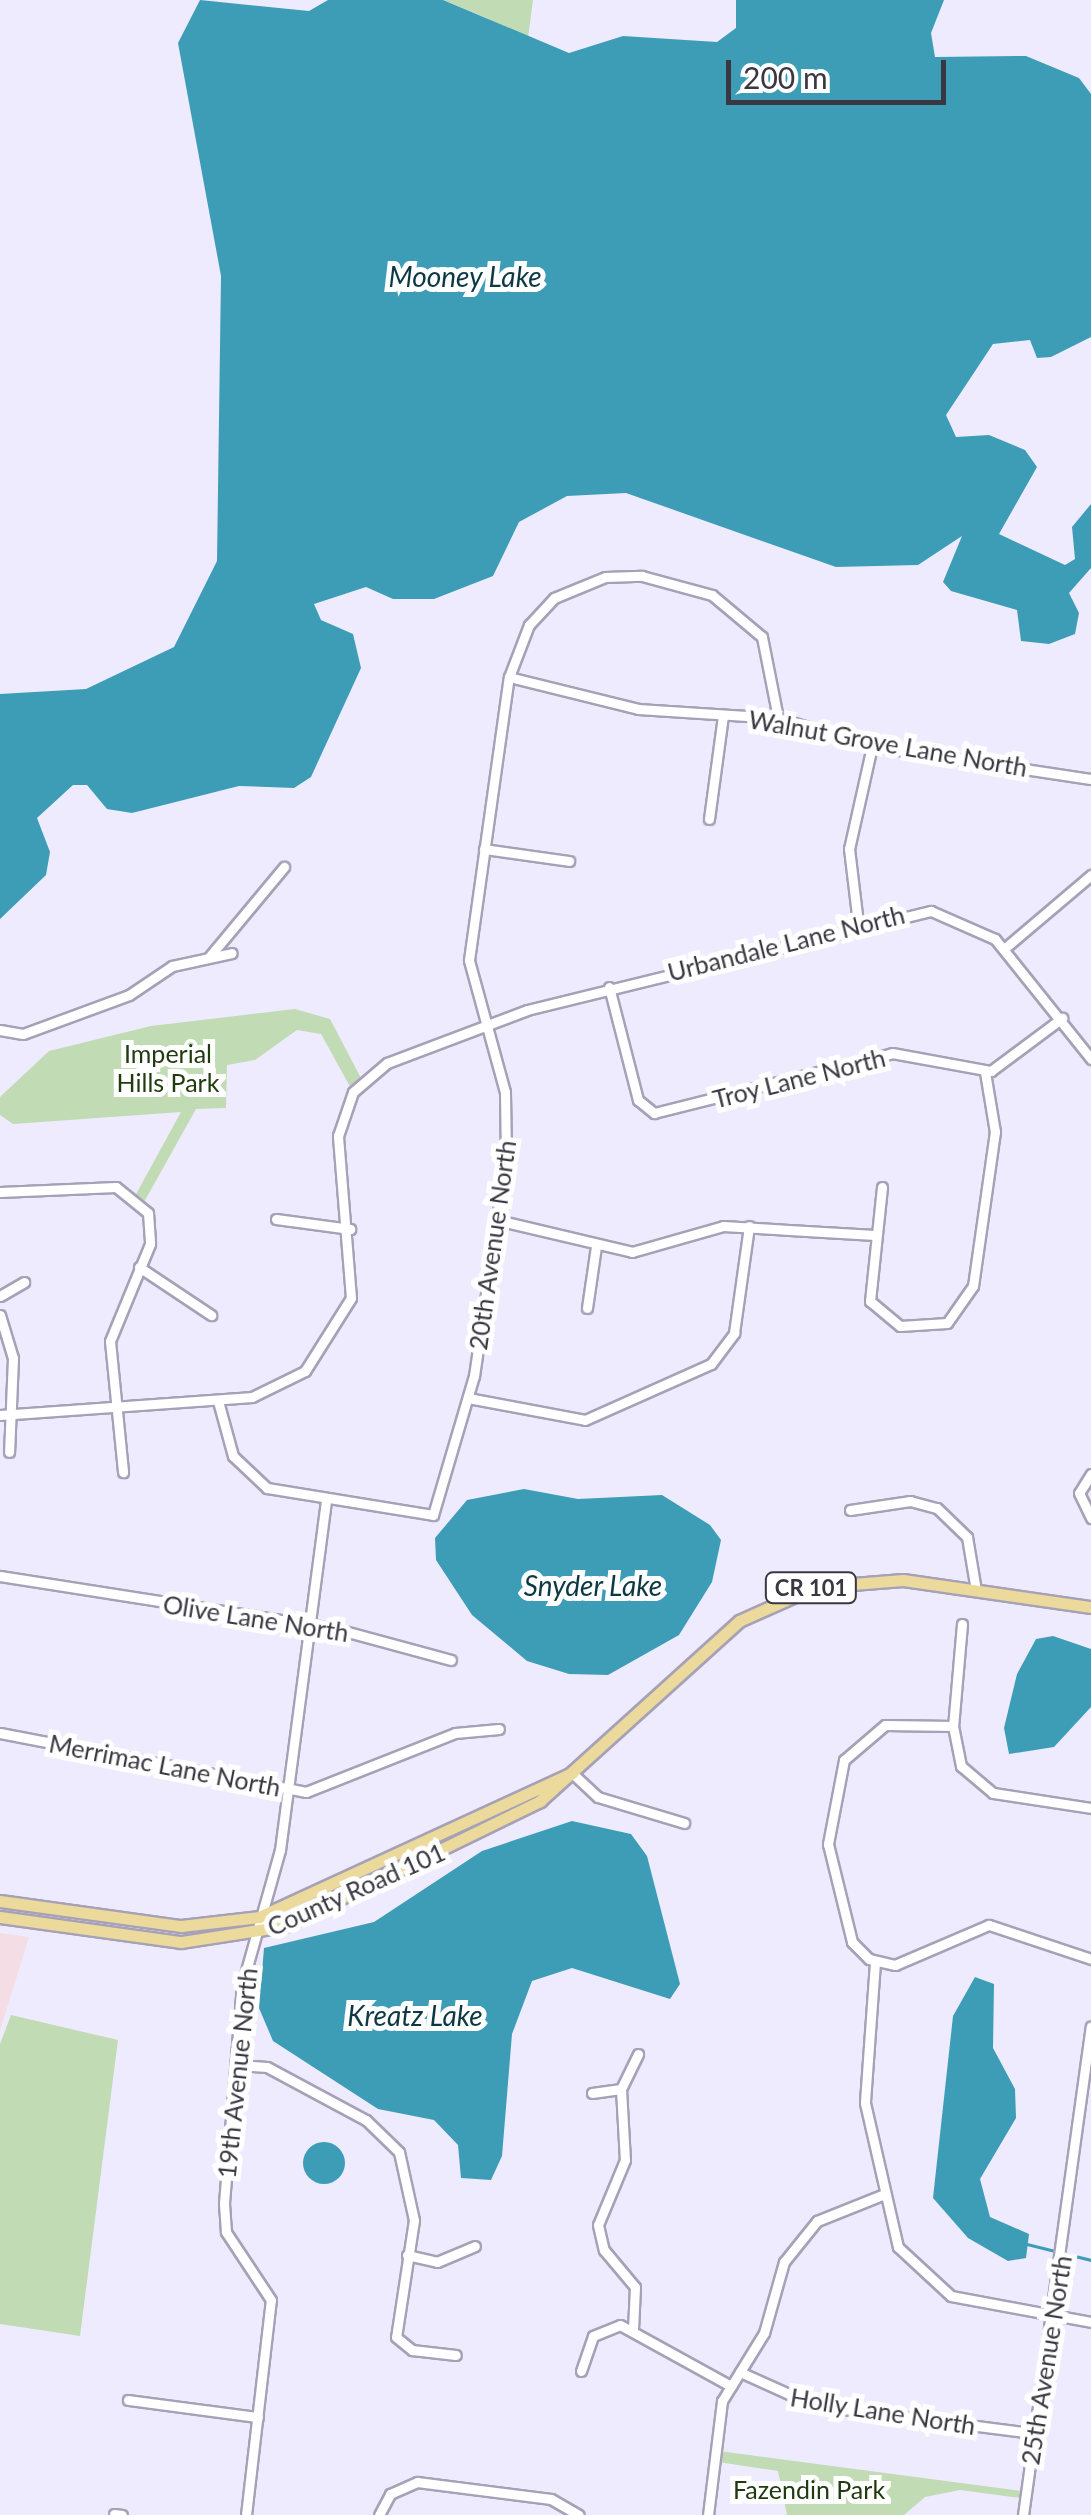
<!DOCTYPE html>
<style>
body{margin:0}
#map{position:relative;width:1091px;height:2515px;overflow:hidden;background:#efebfe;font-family:Lato,sans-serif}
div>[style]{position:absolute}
.education>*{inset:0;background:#f5dde6}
.green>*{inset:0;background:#c1dbb4}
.water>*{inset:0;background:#3d9db7}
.round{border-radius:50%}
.stream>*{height:2.5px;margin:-1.25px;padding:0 1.25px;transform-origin:1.25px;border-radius:1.25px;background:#3d9db7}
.roads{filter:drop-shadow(2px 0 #a6a1b7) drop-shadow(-2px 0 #a6a1b7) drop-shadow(0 2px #a6a1b7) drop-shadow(0 -2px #a6a1b7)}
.minor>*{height:9px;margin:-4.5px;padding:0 4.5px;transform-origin:4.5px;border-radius:4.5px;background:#fff}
.major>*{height:11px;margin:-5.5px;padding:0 5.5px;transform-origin:5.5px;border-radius:5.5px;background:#ebda9b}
span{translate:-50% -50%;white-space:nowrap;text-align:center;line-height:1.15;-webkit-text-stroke:10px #fff;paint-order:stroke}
.shield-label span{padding:2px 8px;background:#fff;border:2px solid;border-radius:8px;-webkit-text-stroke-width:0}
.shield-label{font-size:22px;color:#393741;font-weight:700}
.street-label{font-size:25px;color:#393741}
.park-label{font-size:25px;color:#203b10}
.water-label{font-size:28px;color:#0c3944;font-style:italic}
.scale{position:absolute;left:726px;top:60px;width:220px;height:45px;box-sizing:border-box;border:5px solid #393741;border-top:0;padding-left:12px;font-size:30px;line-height:35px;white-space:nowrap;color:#393741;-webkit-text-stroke:8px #fff;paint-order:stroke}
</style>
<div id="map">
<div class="education">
<i style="clip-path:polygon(0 1933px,29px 1937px,0 2031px)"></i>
</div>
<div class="green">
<i style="clip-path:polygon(443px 0,533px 0,528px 38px,484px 17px)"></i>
<i style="clip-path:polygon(295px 1009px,330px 1019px,362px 1080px,353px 1092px,321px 1034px,297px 1030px,255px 1060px,227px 1065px,226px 1108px,196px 1109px,143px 1204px,135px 1196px,181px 1112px,13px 1124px,0 1115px,0 1097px,49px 1051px,151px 1026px)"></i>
<i style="clip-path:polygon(11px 2015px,118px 2040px,80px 2336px,0 2324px,0 2044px)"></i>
<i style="clip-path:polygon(719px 2451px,1021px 2491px,1020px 2498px,960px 2490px,925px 2497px,904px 2515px,787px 2515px,778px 2471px,718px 2462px)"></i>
</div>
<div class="water">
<i style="clip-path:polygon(200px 0,309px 11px,328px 0,443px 0,569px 53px,623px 36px,717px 42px,736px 28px,736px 0,944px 0,931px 33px,935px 57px,1026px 56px,1079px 78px,1091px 94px,1091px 337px,1051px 357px,1037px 358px,1030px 340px,993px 344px,946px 415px,956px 437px,989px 435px,1025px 450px,1037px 467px,999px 534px,1065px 565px,1075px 559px,1072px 527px,1091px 504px,1091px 568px,1069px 593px,1079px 613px,1075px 634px,1049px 644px,1021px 641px,1017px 610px,951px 591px,943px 582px,962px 536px,918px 565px,836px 567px,626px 493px,567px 496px,519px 522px,493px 576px,434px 599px,393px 599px,366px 587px,314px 604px,321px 620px,353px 634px,361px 668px,311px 777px,294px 788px,239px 786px,132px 813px,107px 809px,87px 785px,73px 785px,37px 818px,50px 852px,46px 875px,0 919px,0 694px,86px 689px,174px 647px,217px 561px,221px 276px,178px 43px)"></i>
<i style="clip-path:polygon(524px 1489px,578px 1499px,662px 1495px,710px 1525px,721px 1540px,712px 1582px,679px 1635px,608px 1675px,569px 1674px,527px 1661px,472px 1615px,436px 1560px,435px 1538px,467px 1500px)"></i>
<i style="clip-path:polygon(1053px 1636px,1091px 1649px,1091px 1707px,1054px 1747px,1009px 1754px,1004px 1728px,1017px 1674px,1036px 1639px)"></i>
<i style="clip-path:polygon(572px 1821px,631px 1834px,647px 1856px,680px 1984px,670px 1999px,572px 1968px,532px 1981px,512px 2034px,502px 2156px,491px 2180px,461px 2178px,458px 2145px,434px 2120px,378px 2109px,273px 2041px,259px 2008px,264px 1948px,374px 1922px,482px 1851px)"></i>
<i style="clip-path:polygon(975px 1977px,994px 1984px,993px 2048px,1015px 2089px,1016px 2118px,980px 2179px,990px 2217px,1029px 2234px,1026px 2258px,1008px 2261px,968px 2238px,933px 2198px,953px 2016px)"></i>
<i class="round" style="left:303px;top:2142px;width:42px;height:42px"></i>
</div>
<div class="stream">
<i style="left:1027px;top:2244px;width:66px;rotate:14deg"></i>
</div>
<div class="roads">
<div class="minor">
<i style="left:509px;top:677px;width:133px;rotate:13.9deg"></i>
<i style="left:638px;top:709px;width:140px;rotate:3.7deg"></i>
<i style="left:778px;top:718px;width:98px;rotate:16.6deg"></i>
<i style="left:872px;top:746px;width:221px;rotate:8.6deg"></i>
<i style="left:709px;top:819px;width:105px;rotate:-82.3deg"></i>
<i style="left:484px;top:849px;width:86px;rotate:8deg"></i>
<i style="left:858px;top:923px;width:75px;rotate:-96.9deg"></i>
<i style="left:849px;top:849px;width:106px;rotate:-77.4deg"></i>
<i style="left:1005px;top:948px;width:113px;rotate:-40.3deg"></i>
<i style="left:210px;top:956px;width:116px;rotate:-50.3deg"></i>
<i style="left:609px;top:987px;width:117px;rotate:75.6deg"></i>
<i style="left:638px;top:1100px;width:21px;rotate:39deg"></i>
<i style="left:654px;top:1113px;width:245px;rotate:-14.1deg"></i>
<i style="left:892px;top:1053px;width:101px;rotate:10.3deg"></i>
<i style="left:991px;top:1071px;width:89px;rotate:-36.7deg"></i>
<i style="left:0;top:1030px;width:23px;rotate:10deg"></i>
<i style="left:23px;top:1034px;width:113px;rotate:-20.2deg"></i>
<i style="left:129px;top:995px;width:52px;rotate:-34deg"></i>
<i style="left:172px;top:966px;width:61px;rotate:-12.2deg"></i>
<i style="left:882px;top:1187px;width:115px;rotate:96deg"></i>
<i style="left:870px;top:1301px;width:39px;rotate:40deg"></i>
<i style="left:900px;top:1326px;width:47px;rotate:-3.7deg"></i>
<i style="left:947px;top:1323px;width:45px;rotate:-54.9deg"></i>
<i style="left:973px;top:1286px;width:156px;rotate:-81.9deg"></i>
<i style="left:995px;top:1132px;width:61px;rotate:-99.5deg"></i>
<i style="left:0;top:1192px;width:116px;rotate:-2.5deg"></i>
<i style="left:116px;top:1187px;width:41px;rotate:39.1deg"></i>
<i style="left:148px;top:1213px;width:31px;rotate:86deg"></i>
<i style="left:150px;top:1244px;width:105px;rotate:112.4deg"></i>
<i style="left:110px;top:1341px;width:132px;rotate:84.3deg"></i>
<i style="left:276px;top:1219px;width:75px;rotate:7.7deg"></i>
<i style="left:497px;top:1220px;width:139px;rotate:13.3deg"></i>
<i style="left:632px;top:1252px;width:95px;rotate:-15.9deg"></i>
<i style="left:723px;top:1226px;width:152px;rotate:3.4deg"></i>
<i style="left:139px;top:1267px;width:87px;rotate:33.7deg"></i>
<i style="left:0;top:1296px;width:28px;rotate:-30deg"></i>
<i style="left:587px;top:1308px;width:63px;rotate:-81.7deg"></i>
<i style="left:0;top:1315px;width:45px;rotate:73.2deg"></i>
<i style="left:13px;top:1358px;width:94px;rotate:92.4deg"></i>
<i style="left:468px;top:1398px;width:119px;rotate:10.6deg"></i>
<i style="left:585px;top:1420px;width:138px;rotate:-24deg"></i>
<i style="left:711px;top:1364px;width:39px;rotate:-53deg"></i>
<i style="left:734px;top:1333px;width:108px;rotate:-82deg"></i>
<i style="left:218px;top:1401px;width:57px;rotate:74.7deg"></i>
<i style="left:233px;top:1456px;width:47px;rotate:43.3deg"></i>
<i style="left:267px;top:1488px;width:168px;rotate:9.2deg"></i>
<i style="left:433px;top:1515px;width:145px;rotate:-73.6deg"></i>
<i style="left:474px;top:1376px;width:221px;rotate:-81.7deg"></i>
<i style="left:506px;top:1157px;width:65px;rotate:-90.9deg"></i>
<i style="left:505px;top:1092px;width:137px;rotate:-105.3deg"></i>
<i style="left:469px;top:960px;width:286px;rotate:-82deg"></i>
<i style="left:509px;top:677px;width:56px;rotate:-69deg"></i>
<i style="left:529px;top:625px;width:37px;rotate:-47deg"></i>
<i style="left:554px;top:598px;width:55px;rotate:-22.4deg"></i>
<i style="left:605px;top:577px;width:37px;rotate:-2deg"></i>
<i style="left:642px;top:576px;width:73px;rotate:15.2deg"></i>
<i style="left:712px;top:595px;width:65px;rotate:40deg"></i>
<i style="left:762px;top:637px;width:83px;rotate:78.8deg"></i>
<i style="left:0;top:1415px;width:253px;rotate:-4.1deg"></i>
<i style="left:252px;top:1397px;width:59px;rotate:-26.1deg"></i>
<i style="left:305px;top:1371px;width:86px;rotate:-57.8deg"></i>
<i style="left:351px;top:1298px;width:163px;rotate:-94.6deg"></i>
<i style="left:338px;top:1136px;width:46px;rotate:-71.2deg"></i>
<i style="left:353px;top:1092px;width:45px;rotate:-40.5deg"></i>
<i style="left:387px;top:1063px;width:150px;rotate:-20.7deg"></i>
<i style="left:527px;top:1010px;width:416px;rotate:-13.8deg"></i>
<i style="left:931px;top:911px;width:70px;rotate:23.6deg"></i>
<i style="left:995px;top:939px;width:154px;rotate:51.3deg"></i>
<i style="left:1091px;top:1474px;width:22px;rotate:122deg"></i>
<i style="left:1079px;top:1493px;width:28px;rotate:64deg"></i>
<i style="left:850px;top:1510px;width:61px;rotate:-8.5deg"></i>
<i style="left:910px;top:1501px;width:28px;rotate:15deg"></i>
<i style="left:937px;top:1508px;width:42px;rotate:44deg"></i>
<i style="left:967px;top:1537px;width:54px;rotate:80.4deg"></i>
<i style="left:0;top:1576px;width:341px;rotate:8.9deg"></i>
<i style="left:337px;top:1629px;width:118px;rotate:15.2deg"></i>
<i style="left:962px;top:1624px;width:102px;rotate:95deg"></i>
<i style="left:953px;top:1726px;width:41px;rotate:78.7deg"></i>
<i style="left:961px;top:1766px;width:42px;rotate:40.2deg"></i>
<i style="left:993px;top:1793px;width:99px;rotate:8.7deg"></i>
<i style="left:953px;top:1726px;width:68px;rotate:-179.2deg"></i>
<i style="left:885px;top:1725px;width:54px;rotate:139.5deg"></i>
<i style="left:844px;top:1760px;width:86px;rotate:100.8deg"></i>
<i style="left:828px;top:1844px;width:101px;rotate:76.2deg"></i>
<i style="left:852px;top:1942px;width:24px;rotate:45deg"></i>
<i style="left:869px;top:1959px;width:27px;rotate:13deg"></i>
<i style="left:895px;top:1965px;width:102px;rotate:-23.1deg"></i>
<i style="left:989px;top:1925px;width:108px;rotate:18.4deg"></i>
<i style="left:0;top:1733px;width:312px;rotate:10.9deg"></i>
<i style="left:306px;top:1792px;width:160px;rotate:-21.6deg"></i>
<i style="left:455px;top:1733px;width:44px;rotate:-5.2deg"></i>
<i style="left:572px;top:1773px;width:35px;rotate:43deg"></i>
<i style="left:598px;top:1797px;width:90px;rotate:16.8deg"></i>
<i style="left:875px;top:1962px;width:141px;rotate:94.1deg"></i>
<i style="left:865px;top:2103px;width:148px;rotate:77.1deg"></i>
<i style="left:898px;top:2247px;width:72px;rotate:42.8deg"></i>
<i style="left:951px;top:2296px;width:142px;rotate:10.5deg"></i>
<i style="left:237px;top:2065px;width:30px;rotate:4deg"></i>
<i style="left:267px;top:2067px;width:112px;rotate:28.2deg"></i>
<i style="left:366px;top:2120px;width:46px;rotate:44.1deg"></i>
<i style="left:399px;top:2152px;width:70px;rotate:77.6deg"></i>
<i style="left:414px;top:2220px;width:118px;rotate:98.7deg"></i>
<i style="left:396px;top:2337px;width:21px;rotate:39deg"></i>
<i style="left:412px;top:2350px;width:44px;rotate:6.5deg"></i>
<i style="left:621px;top:2089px;width:71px;rotate:86.8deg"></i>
<i style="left:625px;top:2160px;width:70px;rotate:112.6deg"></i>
<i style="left:598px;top:2225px;width:26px;rotate:77deg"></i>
<i style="left:604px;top:2250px;width:48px;rotate:50deg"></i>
<i style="left:635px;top:2287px;width:42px;rotate:92.7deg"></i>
<i style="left:621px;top:2089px;width:39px;rotate:-64deg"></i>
<i style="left:592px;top:2093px;width:29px;rotate:-8deg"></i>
<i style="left:407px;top:2255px;width:31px;rotate:13deg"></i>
<i style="left:437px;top:2262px;width:41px;rotate:-22.8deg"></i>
<i style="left:581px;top:2371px;width:37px;rotate:-71deg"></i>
<i style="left:593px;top:2336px;width:29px;rotate:-22deg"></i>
<i style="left:620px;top:2325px;width:127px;rotate:28.8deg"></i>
<i style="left:740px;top:2372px;width:80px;rotate:24.3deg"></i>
<i style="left:813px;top:2405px;width:221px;rotate:7.3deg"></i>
<i style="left:128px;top:2400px;width:131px;rotate:7.5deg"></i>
<i style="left:114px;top:2514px;width:8px;rotate:7deg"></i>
<i style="left:246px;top:2515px;width:216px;rotate:-83.4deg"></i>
<i style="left:271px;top:2300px;width:82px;rotate:-123.5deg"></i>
<i style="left:226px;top:2232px;width:29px;rotate:-94deg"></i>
<i style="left:224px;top:2203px;width:219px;rotate:-85.3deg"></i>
<i style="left:242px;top:1985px;width:140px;rotate:-74.3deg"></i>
<i style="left:280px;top:1850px;width:351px;rotate:-82.5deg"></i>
<i style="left:379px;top:2515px;width:24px;rotate:-62deg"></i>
<i style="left:390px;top:2494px;width:30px;rotate:-24deg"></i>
<i style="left:417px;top:2482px;width:135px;rotate:7.2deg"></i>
<i style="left:551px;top:2499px;width:32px;rotate:30deg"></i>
<i style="left:708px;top:2515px;width:115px;rotate:-83deg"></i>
<i style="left:722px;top:2401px;width:80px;rotate:-58.3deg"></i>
<i style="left:764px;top:2333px;width:74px;rotate:-74.3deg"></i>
<i style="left:784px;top:2262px;width:53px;rotate:-51.2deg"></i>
<i style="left:817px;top:2221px;width:70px;rotate:-21.8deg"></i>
<i style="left:1023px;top:2515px;width:493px;rotate:-82.1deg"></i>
</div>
<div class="major">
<i style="left:0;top:1901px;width:183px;rotate:7.9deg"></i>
<i style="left:181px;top:1926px;width:79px;rotate:-6.6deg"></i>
<i style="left:259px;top:1917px;width:345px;rotate:-24.7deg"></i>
<i style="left:0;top:1917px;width:183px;rotate:7.9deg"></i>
<i style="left:181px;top:1942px;width:104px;rotate:-8.8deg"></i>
<i style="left:284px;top:1926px;width:285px;rotate:-26deg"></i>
<i style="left:540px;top:1801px;width:268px;rotate:-42.1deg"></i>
<i style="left:739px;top:1621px;width:83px;rotate:-24.1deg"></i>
<i style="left:815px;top:1587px;width:88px;rotate:-4.5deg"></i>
<i style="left:903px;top:1580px;width:190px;rotate:8.2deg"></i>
</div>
</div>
<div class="shield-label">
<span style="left:811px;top:1588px">CR 101</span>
</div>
<div class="street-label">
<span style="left:888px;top:743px;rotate:10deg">Walnut Grove Lane North</span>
<span style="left:786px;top:943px;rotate:-14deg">Urbandale Lane North</span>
<span style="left:799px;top:1078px;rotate:-14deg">Troy Lane North</span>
<span style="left:492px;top:1245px;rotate:-82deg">20th Avenue North</span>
<span style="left:256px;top:1618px;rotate:9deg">Olive Lane North</span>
<span style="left:165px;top:1765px;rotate:11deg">Merrimac Lane North</span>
<span style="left:356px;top:1889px;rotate:-24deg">County Road 101</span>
<span style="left:237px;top:2073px;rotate:-84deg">19th Avenue North</span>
<span style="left:1046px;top:2360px;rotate:-81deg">25th Avenue North</span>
<span style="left:883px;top:2411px;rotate:9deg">Holly Lane North</span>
</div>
<div class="park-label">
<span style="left:168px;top:1068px">Imperial<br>Hills Park</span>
<span style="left:809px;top:2489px">Fazendin Park</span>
</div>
<div class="water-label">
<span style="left:465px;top:276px">Mooney Lake</span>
<span style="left:593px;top:1585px">Snyder Lake</span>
<span style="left:415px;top:2015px">Kreatz Lake</span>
</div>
<div class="scale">200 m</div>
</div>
